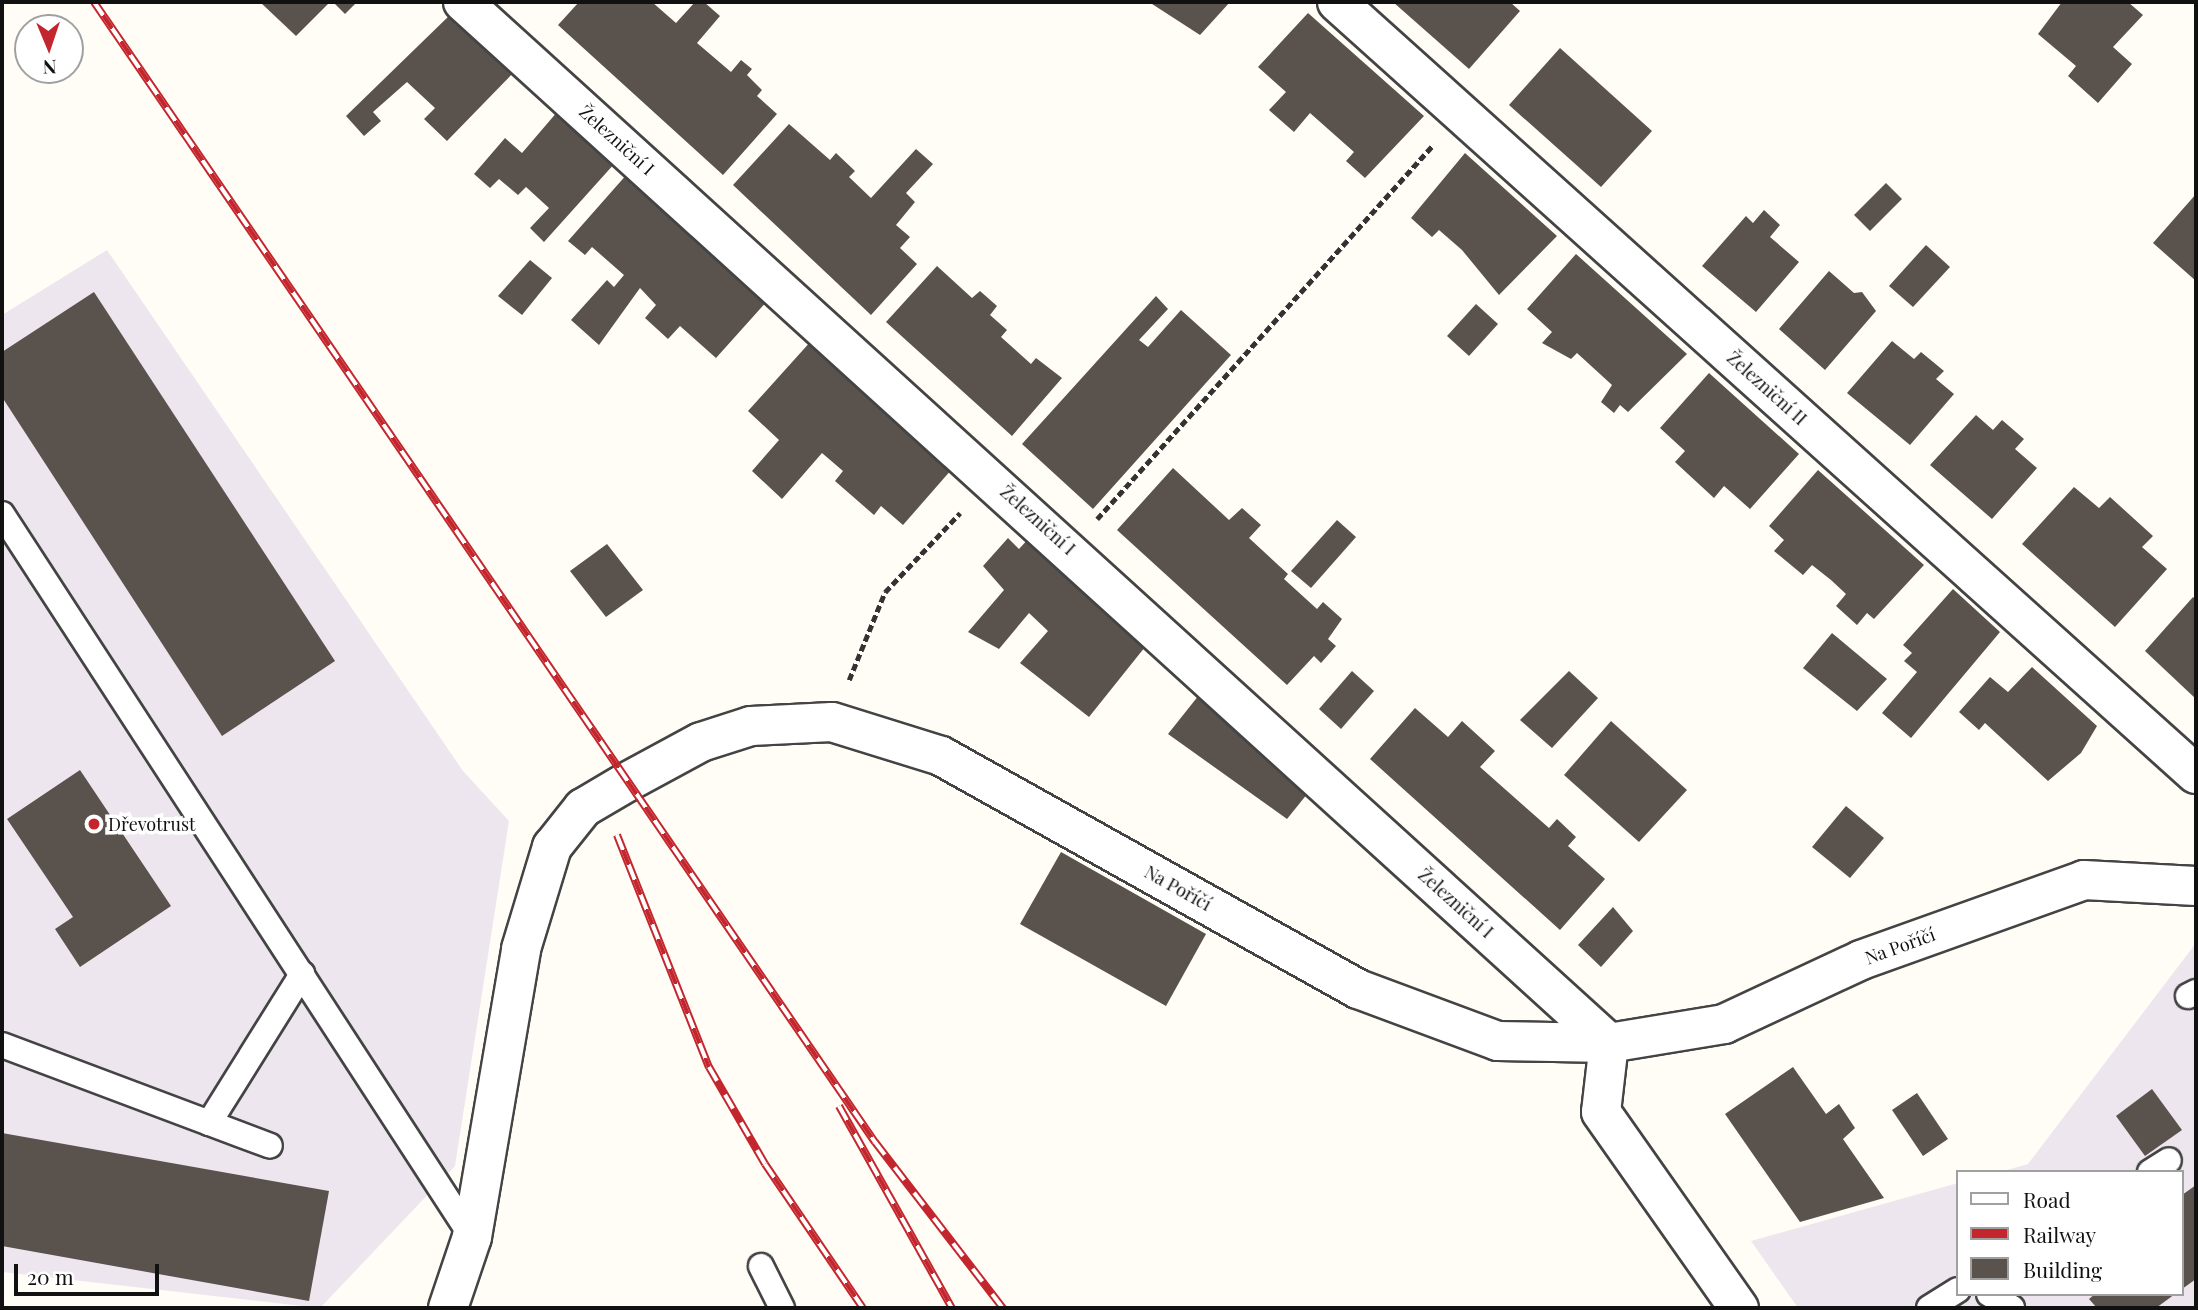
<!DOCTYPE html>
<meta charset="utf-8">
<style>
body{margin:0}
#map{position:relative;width:2198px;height:1310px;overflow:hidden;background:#fffdf5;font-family:"Playfair Display",serif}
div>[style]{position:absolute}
.industrial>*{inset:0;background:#eee6ef}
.building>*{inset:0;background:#5a524d}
.path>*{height:4.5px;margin-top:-2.25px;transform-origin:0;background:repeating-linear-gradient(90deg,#333 0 7px,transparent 0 10.5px)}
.roads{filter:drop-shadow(2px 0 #444) drop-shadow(-2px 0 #444) drop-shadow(0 2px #444) drop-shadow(0 -2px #444)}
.service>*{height:24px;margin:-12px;padding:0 12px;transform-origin:12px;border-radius:12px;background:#fff}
.minor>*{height:38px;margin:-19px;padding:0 19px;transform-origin:19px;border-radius:19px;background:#fff}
.rail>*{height:8px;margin-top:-4px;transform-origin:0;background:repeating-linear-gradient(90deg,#fff 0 16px,#c4262e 0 32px);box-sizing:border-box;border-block:2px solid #c4262e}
.dots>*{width:19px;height:19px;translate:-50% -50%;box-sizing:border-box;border:4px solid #fff;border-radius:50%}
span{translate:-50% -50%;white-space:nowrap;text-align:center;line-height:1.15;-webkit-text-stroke:7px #fff;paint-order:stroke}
.street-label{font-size:18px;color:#111}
.poi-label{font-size:18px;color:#111}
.left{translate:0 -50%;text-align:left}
.frame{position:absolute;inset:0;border:4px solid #111;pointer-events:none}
.legend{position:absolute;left:1956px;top:1170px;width:228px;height:126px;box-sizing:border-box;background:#fff;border:2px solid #a0a0a0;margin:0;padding:9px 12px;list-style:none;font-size:21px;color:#111}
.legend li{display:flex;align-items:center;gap:14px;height:35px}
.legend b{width:35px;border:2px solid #a0a0a0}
.north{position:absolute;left:14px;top:14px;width:70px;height:70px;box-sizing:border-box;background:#fff;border:2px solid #a0a0a0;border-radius:50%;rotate:178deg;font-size:19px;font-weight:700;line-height:28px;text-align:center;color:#111}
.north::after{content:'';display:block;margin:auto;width:24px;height:32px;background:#c4262e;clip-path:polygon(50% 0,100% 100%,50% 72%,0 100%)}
.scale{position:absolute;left:14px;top:1264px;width:145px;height:32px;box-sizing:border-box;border:4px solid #111;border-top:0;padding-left:9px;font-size:21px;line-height:24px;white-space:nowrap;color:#111;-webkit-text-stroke:5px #fff;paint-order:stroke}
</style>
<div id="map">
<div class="industrial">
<i style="clip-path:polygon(107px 250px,463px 771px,509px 821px,455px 1166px,320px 1308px,2px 1272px,2px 315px)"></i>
<i style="clip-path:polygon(2196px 943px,2196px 1308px,1798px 1308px,1751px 1241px,1958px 1183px,1958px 1294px,2182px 1294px,2182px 1172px,2000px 1172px,2028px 1164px)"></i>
</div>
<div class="building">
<i style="clip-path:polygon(260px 2px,330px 2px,296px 36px)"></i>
<i style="clip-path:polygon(333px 2px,357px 2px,345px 14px)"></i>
<i style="clip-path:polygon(579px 2px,652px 2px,676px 23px,695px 2px,704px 2px,720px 16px,697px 43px,731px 72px,741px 60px,752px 69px,747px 75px,762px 90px,757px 96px,777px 114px,723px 175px,558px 25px)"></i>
<i style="clip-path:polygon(1149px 2px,1230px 2px,1200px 35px)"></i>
<i style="clip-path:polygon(1393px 2px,1510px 2px,1520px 11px,1469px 69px)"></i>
<i style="clip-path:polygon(2062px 2px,2128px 2px,2143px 15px,2113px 47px,2132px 64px,2098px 103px,2068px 76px,2076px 66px,2038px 34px)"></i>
<i style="clip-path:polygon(452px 13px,515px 71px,447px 141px,424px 119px,435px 108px,407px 82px,373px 112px,381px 121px,364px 136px,346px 116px)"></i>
<i style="clip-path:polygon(1308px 13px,1424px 116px,1365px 178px,1346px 161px,1354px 152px,1310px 113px,1294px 132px,1269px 110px,1286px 92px,1258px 67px)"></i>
<i style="clip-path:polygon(1560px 48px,1652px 131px,1601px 187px,1509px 105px)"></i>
<i style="clip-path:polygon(558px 111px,615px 163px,544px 242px,530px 228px,549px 208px,526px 187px,518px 195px,499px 179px,490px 188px,474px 174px,505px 138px,522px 153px)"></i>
<i style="clip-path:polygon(789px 124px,830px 160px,836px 153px,855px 171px,849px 177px,871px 198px,916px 149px,933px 164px,906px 193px,915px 202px,896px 225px,910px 237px,900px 248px,917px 264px,871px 315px,733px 185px)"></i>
<i style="clip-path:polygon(1465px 153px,1557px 236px,1499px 295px,1462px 250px,1439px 230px,1432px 237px,1411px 218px)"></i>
<i style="clip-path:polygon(628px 173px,768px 300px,716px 358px,680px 326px,668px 339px,645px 318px,656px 305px,640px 288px,599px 345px,571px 320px,607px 280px,614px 287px,624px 275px,592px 247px,585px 255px,568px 241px)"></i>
<i style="clip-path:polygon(1886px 183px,1902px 199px,1870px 231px,1854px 215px)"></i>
<i style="clip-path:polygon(2196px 194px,2196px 281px,2153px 243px)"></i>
<i style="clip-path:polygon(1764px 210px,1780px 225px,1770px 237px,1799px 262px,1756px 312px,1702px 266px,1746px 216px,1753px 223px)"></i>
<i style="clip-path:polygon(1926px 245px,1950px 267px,1913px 307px,1889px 286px)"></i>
<i style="clip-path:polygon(1576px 254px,1687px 354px,1628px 412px,1620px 405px,1614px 413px,1601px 402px,1612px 385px,1577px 353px,1571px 359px,1542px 343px,1552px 332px,1527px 309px)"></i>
<i style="clip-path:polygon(530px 260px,552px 278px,522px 315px,498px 296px)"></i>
<i style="clip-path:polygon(937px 266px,972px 298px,980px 291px,997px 306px,990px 315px,1007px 330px,1001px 337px,1031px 364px,1036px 358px,1062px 378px,1012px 436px,886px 322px)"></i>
<i style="clip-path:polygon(1829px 271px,1854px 293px,1862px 292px,1876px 311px,1825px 370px,1779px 329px)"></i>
<i style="clip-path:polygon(94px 292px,335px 661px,222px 736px,2px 397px,2px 352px)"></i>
<i style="clip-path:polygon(1156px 296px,1168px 309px,1139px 340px,1148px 347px,1181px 310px,1231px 355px,1093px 509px,1022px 444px)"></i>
<i style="clip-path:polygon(1476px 304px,1498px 324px,1469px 356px,1447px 336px)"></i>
<i style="clip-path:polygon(812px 340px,952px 469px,903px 525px,881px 506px,874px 515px,835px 481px,843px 471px,822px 453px,782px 499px,752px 471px,779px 440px,748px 411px)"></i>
<i style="clip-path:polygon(1892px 341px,1914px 359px,1921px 352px,1944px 371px,1936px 379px,1954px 394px,1910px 445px,1847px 393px)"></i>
<i style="clip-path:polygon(1709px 373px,1799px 454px,1750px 509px,1724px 486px,1714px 498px,1675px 462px,1685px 451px,1660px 428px)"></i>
<i style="clip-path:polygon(1976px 415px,1993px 430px,2002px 420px,2024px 439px,2015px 449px,2037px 468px,1992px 519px,1930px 465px)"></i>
<i style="clip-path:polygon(1173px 468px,1229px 520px,1242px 508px,1261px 525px,1249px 538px,1288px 574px,1284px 579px,1317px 609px,1323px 602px,1342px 619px,1328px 639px,1336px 646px,1321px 663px,1314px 656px,1287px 685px,1117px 530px)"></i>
<i style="clip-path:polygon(1818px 470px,1924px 565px,1874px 619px,1867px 613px,1857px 625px,1836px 606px,1846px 594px,1831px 580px,1812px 565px,1803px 575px,1774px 551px,1784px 540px,1769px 526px)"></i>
<i style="clip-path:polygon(2074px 487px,2099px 508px,2110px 497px,2153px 536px,2142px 547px,2167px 569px,2115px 627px,2022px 544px)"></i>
<i style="clip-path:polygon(1337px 520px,1356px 537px,1311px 588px,1291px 571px)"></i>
<i style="clip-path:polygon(1030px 537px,1149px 642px,1089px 717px,1020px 663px,1048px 631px,1029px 613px,999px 649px,968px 632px,1004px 590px,983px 566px,1008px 538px,1019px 549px)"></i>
<i style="clip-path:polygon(607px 544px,643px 590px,606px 617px,570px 571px)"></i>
<i style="clip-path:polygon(1953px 589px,2000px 632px,1911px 738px,1882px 713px,1917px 672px,1904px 661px,1912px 653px,1903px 645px)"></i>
<i style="clip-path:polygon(2193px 597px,2196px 600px,2196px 699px,2145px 651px)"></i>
<i style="clip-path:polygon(1832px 633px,1887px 679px,1857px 711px,1803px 668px)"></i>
<i style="clip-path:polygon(2032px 667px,2097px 726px,2081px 753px,2048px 781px,1985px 723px,1979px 730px,1959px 712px,1990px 677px,2008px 692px)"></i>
<i style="clip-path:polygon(1352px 671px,1374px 691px,1341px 729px,1319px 709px)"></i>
<i style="clip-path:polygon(1569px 671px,1598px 698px,1552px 748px,1520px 720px)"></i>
<i style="clip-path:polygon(1203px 690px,1312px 788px,1287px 819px,1168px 734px)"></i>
<i style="clip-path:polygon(1415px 708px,1448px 737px,1462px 721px,1495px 751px,1480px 767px,1549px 828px,1557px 819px,1576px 837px,1568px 846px,1605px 879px,1560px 930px,1370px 759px)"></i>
<i style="clip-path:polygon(1611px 721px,1687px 790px,1639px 842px,1564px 775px)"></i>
<i style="clip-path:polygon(80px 770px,171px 906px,80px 967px,55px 929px,73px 917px,7px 819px)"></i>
<i style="clip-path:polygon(1846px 806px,1884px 838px,1850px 878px,1812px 847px)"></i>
<i style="clip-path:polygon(1061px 852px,1206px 934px,1166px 1006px,1020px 924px)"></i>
<i style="clip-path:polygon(1613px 907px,1633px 931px,1601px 967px,1578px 945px)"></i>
<i style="clip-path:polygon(1793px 1067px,1826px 1114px,1839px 1104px,1855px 1128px,1843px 1139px,1884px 1198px,1800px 1222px,1725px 1114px)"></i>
<i style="clip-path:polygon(2152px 1089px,2182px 1130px,2145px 1156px,2116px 1116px)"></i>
<i style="clip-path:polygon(1917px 1093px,1948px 1139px,1923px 1156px,1892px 1110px)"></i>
<i style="clip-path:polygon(2px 1133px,329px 1191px,309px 1301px,2px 1246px)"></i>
<i style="clip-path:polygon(2196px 1185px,2196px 1279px,2182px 1289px,2182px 1195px)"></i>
<i style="clip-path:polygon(2095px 1294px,2175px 1294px,2156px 1308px,2097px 1308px,2089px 1299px)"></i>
</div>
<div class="path">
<i style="left:1097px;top:519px;width:503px;rotate:-48.06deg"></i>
<i style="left:849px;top:680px;width:95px;rotate:-67.8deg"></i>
<i style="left:885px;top:592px;width:109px;rotate:-46.5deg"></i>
</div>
<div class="roads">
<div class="service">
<i style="left:2px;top:514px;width:862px;rotate:56.97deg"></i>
<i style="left:2188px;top:996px;width:9px;rotate:-27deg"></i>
<i style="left:2px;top:1045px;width:286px;rotate:20.6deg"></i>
<i style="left:209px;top:1123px;width:176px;rotate:-58deg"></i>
<i style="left:2150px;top:1172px;width:22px;rotate:-32deg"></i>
<i style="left:761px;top:1266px;width:47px;rotate:63.4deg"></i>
<i style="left:1989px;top:1294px;width:27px;rotate:31deg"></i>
<i style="left:1929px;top:1308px;width:34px;rotate:-32deg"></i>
</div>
<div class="minor">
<i style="left:463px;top:2px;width:1548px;rotate:42.25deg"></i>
<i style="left:1609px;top:1043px;width:69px;rotate:96.6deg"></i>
<i style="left:1601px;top:1112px;width:240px;rotate:54.9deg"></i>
<i style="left:1337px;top:2px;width:1155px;rotate:41.95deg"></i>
<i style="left:448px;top:1308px;width:75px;rotate:-71.3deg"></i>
<i style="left:472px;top:1237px;width:292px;rotate:-80.3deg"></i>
<i style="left:521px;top:949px;width:107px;rotate:-73.1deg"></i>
<i style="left:552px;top:847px;width:50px;rotate:-51.5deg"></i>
<i style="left:583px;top:808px;width:51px;rotate:-30.6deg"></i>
<i style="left:627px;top:782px;width:84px;rotate:-28.4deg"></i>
<i style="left:701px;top:742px;width:52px;rotate:-17.7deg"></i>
<i style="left:751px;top:726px;width:81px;rotate:-2.8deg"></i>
<i style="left:832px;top:722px;width:114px;rotate:17.3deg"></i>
<i style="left:941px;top:756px;width:478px;rotate:29.2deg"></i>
<i style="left:1358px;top:989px;width:149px;rotate:20.4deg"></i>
<i style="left:1498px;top:1041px;width:111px;rotate:1deg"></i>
<i style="left:1609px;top:1043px;width:117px;rotate:-9.4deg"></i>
<i style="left:1724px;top:1024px;width:151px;rotate:-25deg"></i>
<i style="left:1861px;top:960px;width:237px;rotate:-19.7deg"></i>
<i style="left:2084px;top:880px;width:112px;rotate:3.1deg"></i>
</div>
</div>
<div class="rail">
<i style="left:94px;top:2px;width:1382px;rotate:55.59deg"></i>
<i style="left:875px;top:1142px;width:210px;rotate:52.4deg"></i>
<i style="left:617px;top:835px;width:250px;rotate:68.4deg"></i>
<i style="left:709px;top:1067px;width:112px;rotate:60deg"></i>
<i style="left:765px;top:1164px;width:174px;rotate:55.8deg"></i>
<i style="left:839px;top:1106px;width:231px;rotate:60.8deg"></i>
</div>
<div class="dots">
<i style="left:94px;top:824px;background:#c4262e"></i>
</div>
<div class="street-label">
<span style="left:617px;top:140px;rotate:42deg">Železniční I</span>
<span style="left:1767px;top:388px;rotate:42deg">Železniční II</span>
<span style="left:1038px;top:520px;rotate:42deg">Železniční I</span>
<span style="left:1178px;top:888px;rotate:29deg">Na Poříčí</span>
<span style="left:1456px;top:903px;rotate:42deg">Železniční I</span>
<span style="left:1900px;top:946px;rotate:-20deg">Na Poříčí</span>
</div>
<div class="poi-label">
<span class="left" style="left:108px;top:824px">Dřevotrust</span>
</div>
<div class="frame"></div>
<ul class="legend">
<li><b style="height:9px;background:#fff"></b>Road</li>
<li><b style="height:9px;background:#c4262e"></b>Railway</li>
<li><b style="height:19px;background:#5a524d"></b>Building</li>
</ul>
<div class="north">N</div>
<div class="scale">20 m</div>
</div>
